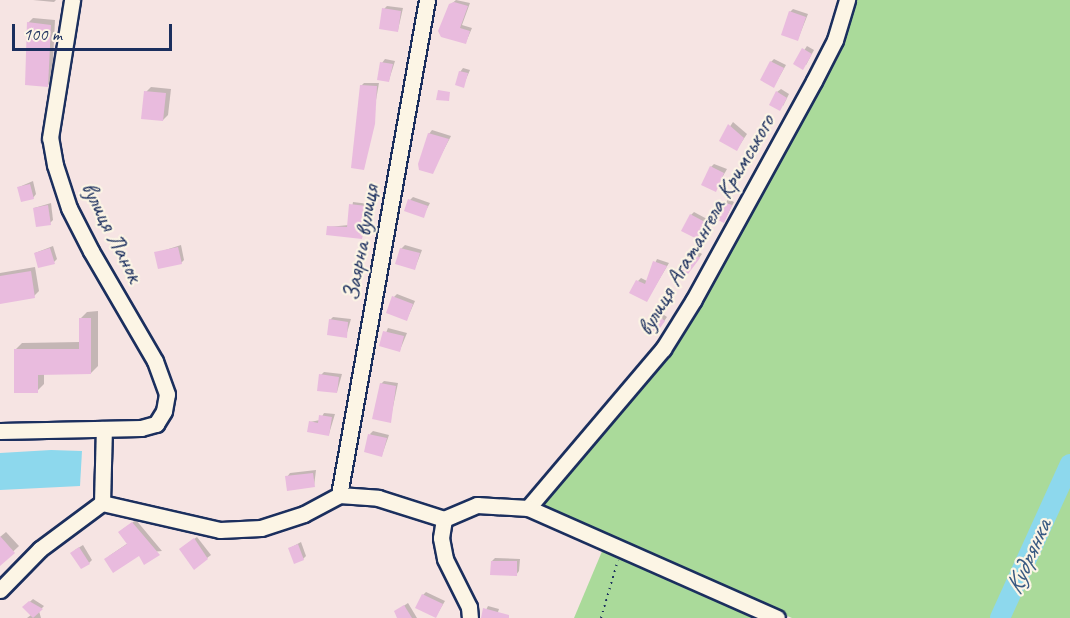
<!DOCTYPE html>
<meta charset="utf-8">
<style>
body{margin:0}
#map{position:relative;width:1070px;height:618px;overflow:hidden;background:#f6e4e3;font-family:Caveat,sans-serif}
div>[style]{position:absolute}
.green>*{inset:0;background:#aada9a}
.water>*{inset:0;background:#8dd8ed}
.shadow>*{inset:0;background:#0003}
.river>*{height:20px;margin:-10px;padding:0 10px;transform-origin:10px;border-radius:10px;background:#8dd8ed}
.building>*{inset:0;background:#e9bbde}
.path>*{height:2px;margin-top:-1px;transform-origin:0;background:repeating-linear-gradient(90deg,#1b2f5e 0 1.5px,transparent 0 6px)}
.roads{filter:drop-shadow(2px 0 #1b2f5e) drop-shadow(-2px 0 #1b2f5e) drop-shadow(0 2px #1b2f5e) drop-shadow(0 -2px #1b2f5e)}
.minor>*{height:15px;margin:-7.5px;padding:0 7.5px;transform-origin:7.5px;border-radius:7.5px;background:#fcf5e5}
span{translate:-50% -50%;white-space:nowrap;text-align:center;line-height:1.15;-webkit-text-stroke:4.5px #fcf5e5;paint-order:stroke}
.street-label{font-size:24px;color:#1b2f5e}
.water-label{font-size:26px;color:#385982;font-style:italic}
.scale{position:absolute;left:12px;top:24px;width:160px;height:27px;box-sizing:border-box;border:3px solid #1b2f5e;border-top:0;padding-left:8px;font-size:18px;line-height:21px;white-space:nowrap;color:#1b2f5e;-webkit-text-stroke:4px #fcf5e5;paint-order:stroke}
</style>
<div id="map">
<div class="green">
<i style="clip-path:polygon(850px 0,1070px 0,1070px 618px,792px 618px,535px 506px,665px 351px)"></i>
<i style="clip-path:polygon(603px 549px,765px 618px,574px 618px)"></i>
</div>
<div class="water">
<i style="clip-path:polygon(51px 450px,82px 451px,80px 486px,0 490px,0 453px)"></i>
</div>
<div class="shadow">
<i style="clip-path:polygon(33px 0,56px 0,54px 2px)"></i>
<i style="clip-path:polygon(456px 0,470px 3px,462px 25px,472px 28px,466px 42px,450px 5px)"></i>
<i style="clip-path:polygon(387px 6px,403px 8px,398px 30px,384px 9px)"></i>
<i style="clip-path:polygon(793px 9px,808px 14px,798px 39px,790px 12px)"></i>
<i style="clip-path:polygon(33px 18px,55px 20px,52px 81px,47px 86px,28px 23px)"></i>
<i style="clip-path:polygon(807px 46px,814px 50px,806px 65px,795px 64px)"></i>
<i style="clip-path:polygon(385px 59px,395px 61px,389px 80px,382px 63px)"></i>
<i style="clip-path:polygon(774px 59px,786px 65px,774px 86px,771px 62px)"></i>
<i style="clip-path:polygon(463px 68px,470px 70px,463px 86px,460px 72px)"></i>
<i style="clip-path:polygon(364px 83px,379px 83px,364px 168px,361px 86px)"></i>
<i style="clip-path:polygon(151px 87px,171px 89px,168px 115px,163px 120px,146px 92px)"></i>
<i style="clip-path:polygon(781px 89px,789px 94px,783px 106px,777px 92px)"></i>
<i style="clip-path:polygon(733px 122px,747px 134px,737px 149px,721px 140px)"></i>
<i style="clip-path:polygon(432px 130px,451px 136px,432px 172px,429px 134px)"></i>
<i style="clip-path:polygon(714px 164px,727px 169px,715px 190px,711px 167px)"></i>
<i style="clip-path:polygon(33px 181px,36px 194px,33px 198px,19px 187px)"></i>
<i style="clip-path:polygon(413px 197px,430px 203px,423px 216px,410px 200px)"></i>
<i style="clip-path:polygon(728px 199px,734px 202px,724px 221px,718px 218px)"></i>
<i style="clip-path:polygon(353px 202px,369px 204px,362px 238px,328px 227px,349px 225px)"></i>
<i style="clip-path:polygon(51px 203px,53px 220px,50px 223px,34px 208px)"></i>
<i style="clip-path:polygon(694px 212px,707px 219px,697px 237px,691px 215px)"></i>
<i style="clip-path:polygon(181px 245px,184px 260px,181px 263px,156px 253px)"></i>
<i style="clip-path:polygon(405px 245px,422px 250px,415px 268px,401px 249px)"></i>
<i style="clip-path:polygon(53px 246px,57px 259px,54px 262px,35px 253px)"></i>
<i style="clip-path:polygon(696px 250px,702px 254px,691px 269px,682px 268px)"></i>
<i style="clip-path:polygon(657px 259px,669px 263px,647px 300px,638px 281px,641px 278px,647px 281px)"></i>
<i style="clip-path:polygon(35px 267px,39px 291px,34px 296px,0 302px,0 273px)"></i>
<i style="clip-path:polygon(397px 294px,415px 301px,407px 319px,394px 297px)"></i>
<i style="clip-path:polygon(98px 311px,98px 366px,91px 373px,44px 373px,44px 384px,37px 391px,15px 350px,22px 343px,80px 342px,80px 319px,87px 312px)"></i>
<i style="clip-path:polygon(660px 312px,667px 317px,658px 330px,657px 315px)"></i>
<i style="clip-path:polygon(333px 317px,351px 319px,346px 336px,330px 320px)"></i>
<i style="clip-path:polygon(388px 328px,407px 333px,400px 350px,381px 345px)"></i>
<i style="clip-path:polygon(324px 372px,342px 374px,337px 392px,321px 375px)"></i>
<i style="clip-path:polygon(384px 381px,398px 383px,390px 421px,381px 384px)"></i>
<i style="clip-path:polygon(324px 413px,335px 414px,329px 434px,310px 422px,320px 420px)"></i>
<i style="clip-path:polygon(373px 431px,389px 435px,382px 455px,370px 434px)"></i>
<i style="clip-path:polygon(316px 470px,314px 486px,287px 477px,290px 473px)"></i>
<i style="clip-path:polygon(136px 520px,162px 551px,109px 556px,128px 543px,123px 529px)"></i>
<i style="clip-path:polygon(6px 532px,19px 546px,0 564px,0 537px)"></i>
<i style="clip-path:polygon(197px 537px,211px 555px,194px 568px,184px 546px)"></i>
<i style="clip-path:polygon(301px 542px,306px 556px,303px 559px,290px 548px)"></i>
<i style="clip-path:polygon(83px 545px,92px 560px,89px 563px,75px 550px)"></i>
<i style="clip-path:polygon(495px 558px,520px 559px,519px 571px,516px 575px,492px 561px)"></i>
<i style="clip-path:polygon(426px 592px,445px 601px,436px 616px,423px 595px)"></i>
<i style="clip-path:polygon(33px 599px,44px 606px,39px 611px,41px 618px,27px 618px,31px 615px,24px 607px)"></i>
<i style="clip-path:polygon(408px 603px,417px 618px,399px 618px,399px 609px)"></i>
<i style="clip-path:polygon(488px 606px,499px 609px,496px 618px,482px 618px)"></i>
</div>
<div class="river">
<i style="left:1000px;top:618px;width:169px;rotate:-65.6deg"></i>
</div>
<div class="building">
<i style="clip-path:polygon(454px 2px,468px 6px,460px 28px,470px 31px,466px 44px,441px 37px,438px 31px,449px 4px)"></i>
<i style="clip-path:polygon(382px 8px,401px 11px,398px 32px,379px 29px)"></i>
<i style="clip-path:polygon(789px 11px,806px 17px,798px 41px,781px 35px)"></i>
<i style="clip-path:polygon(27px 22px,51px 25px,48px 87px,25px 85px)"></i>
<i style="clip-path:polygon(802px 48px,812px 54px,803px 70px,793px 64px)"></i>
<i style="clip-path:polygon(770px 61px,784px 68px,774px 88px,760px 80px)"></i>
<i style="clip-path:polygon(380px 62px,393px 64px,389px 82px,377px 80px)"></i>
<i style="clip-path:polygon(459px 71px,468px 73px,464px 88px,455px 85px)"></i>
<i style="clip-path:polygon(360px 85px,377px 86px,375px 124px,364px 170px,351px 168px)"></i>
<i style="clip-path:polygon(438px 90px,450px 92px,449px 101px,436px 100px)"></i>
<i style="clip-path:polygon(144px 91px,166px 93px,163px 121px,141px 119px)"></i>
<i style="clip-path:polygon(776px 91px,787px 98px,780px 111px,769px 105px)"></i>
<i style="clip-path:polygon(728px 124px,744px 138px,737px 151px,719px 141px)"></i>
<i style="clip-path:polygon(428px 133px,449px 139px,433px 174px,419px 170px,418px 164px)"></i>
<i style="clip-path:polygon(710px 166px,724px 173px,716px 192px,701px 185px)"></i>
<i style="clip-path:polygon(30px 184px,34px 199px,21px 202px,17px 187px)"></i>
<i style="clip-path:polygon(408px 199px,428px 206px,424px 218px,404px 211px)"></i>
<i style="clip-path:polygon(723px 202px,732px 205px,724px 223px,716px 219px)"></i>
<i style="clip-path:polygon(349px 204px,367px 206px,362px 239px,326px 235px,327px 226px,347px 227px)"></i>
<i style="clip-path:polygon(48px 205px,51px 225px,36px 227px,33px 208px)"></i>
<i style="clip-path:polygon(690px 214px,705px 222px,697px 239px,681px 231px)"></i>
<i style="clip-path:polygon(178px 247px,182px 264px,158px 269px,154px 252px)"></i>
<i style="clip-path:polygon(50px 248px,55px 264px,38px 268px,34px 253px)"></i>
<i style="clip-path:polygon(400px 248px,420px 253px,415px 270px,395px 264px)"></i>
<i style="clip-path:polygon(691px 252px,700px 258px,688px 274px,680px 269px)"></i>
<i style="clip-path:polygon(653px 261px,667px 266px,647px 302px,629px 293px,636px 280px,645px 284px)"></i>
<i style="clip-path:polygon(31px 271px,35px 298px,0 304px,0 276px)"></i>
<i style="clip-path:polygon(392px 296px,413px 304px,407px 321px,386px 313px)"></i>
<i style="clip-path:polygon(656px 314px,665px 321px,655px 335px,646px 328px)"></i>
<i style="clip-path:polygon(79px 318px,91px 318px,91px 374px,38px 375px,38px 393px,14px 393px,14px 349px,79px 349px)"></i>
<i style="clip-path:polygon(329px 319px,348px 322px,347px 338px,327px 335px)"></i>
<i style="clip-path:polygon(383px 331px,404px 336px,400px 352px,379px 346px)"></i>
<i style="clip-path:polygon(319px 374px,339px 377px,337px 393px,317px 391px)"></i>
<i style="clip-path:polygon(380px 383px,396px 386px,391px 423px,372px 419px)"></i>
<i style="clip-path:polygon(319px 415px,332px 417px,329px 436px,307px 432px,309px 421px,318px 423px)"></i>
<i style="clip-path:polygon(368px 434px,387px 438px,382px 457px,364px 452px)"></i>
<i style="clip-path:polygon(313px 473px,315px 487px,287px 491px,285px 476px)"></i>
<i style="clip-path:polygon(132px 522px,160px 555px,144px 565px,139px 556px,113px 573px,104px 559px,127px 544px,118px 532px)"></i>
<i style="clip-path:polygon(0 536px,15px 553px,0 566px)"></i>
<i style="clip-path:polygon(194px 538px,208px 559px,194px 570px,179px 549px)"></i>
<i style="clip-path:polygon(298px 544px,304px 560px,294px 564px,288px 548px)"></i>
<i style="clip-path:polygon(79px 547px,90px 564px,81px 569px,70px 553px)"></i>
<i style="clip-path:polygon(491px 561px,517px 561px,517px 576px,490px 575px)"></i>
<i style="clip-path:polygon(422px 594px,443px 604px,436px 618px,415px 608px)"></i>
<i style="clip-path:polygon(29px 601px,43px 609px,33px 618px,22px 607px)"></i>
<i style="clip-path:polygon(404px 605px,412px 618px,397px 618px,394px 611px)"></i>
<i style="clip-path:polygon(483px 608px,509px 615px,509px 618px,481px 618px)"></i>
</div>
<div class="path">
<i style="left:601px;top:618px;width:60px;rotate:-73.7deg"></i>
</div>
<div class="roads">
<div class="minor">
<i style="left:0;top:431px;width:141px;rotate:-1.2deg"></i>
<i style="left:141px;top:428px;width:16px;rotate:-15deg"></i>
<i style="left:156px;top:424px;width:15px;rotate:-58deg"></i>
<i style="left:164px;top:411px;width:17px;rotate:-80deg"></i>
<i style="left:167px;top:394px;width:35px;rotate:-110deg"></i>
<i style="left:155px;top:361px;width:127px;rotate:-120.2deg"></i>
<i style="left:91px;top:251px;width:48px;rotate:-117.1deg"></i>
<i style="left:69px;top:208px;width:45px;rotate:-108deg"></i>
<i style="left:55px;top:165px;width:27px;rotate:-100deg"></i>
<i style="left:50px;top:138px;width:140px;rotate:-80.9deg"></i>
<i style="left:339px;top:495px;width:503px;rotate:-79.92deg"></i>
<i style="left:102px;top:503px;width:74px;rotate:-88.5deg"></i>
<i style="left:528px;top:508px;width:209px;rotate:-49.7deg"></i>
<i style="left:663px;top:349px;width:57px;rotate:-58deg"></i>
<i style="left:693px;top:301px;width:251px;rotate:-61.2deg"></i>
<i style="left:814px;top:81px;width:46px;rotate:-62.9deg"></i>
<i style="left:835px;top:40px;width:42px;rotate:-73.3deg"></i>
<i style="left:444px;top:519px;width:19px;rotate:99deg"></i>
<i style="left:441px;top:538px;width:21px;rotate:79deg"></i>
<i style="left:445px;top:559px;width:54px;rotate:63.4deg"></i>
<i style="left:469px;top:607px;width:11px;rotate:85deg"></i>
<i style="left:0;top:590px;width:57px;rotate:-45.7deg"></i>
<i style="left:40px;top:549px;width:77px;rotate:-36.6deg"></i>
<i style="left:102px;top:503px;width:121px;rotate:12.9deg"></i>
<i style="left:220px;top:530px;width:41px;rotate:-2.8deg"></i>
<i style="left:261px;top:528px;width:45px;rotate:-18deg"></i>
<i style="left:304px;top:514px;width:40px;rotate:-28deg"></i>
<i style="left:339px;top:495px;width:39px;rotate:4deg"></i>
<i style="left:378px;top:498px;width:69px;rotate:17.7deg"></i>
<i style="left:444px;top:519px;width:36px;rotate:-23deg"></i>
<i style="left:477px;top:505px;width:51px;rotate:3.4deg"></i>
<i style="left:528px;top:508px;width:272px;rotate:23.8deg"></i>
</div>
</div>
<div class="street-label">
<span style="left:706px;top:225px;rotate:-60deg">вулиця Агатангела Кримського</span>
<span style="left:112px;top:232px;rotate:63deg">вулиця Ланок</span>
<span style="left:361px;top:243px;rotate:-80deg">Заярна вулиця</span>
</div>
<div class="water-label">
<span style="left:1028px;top:557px;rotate:-66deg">Кудрянка</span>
</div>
<div class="scale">100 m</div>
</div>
